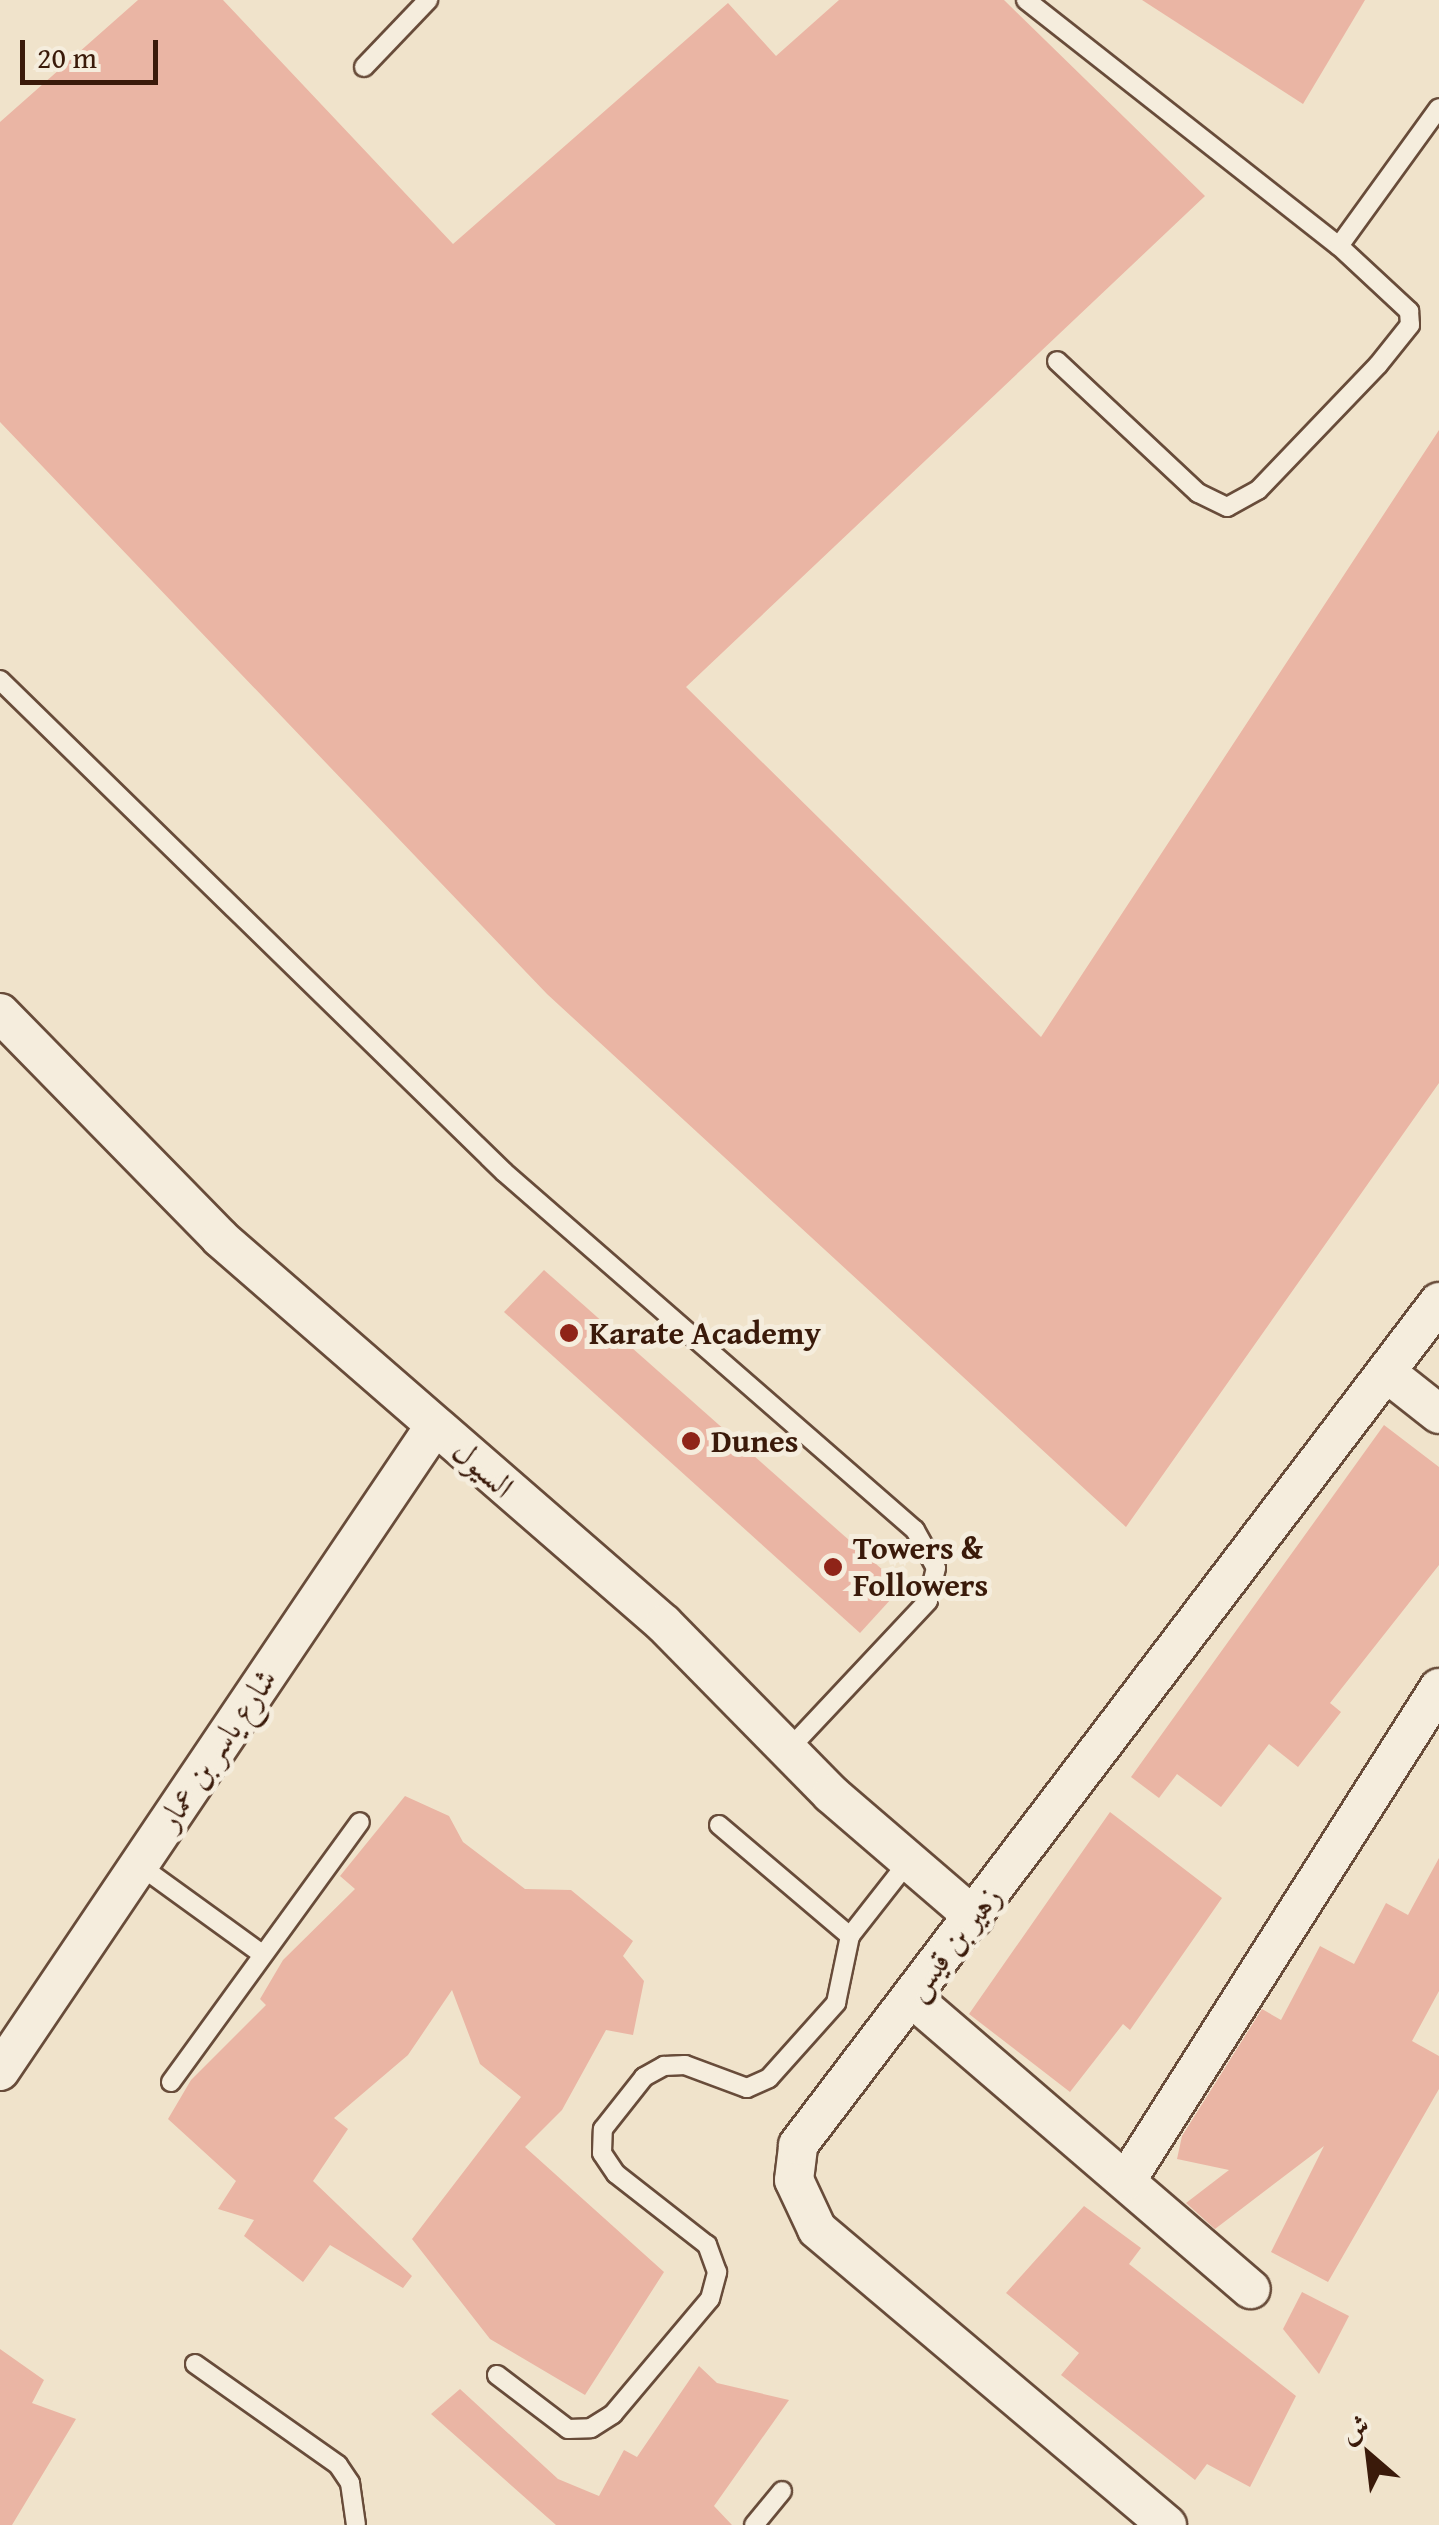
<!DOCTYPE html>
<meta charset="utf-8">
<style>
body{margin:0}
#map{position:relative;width:1439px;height:2525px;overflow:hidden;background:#f0e3cb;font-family:"Gentium Book Plus",Amiri,serif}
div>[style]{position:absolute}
.building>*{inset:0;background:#eab5a4}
.roads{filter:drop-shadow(2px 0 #684c3a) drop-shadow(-2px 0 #684c3a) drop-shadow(0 2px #684c3a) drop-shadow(0 -2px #684c3a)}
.lane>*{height:18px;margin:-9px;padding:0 9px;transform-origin:9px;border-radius:9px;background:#f5eddd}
.street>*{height:38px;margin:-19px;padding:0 19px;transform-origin:19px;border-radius:19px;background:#f5eddd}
.dots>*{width:28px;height:28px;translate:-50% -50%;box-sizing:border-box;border:5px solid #f5eddd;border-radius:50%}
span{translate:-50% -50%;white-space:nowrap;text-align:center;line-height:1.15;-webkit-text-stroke:10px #f5eddd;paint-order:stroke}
.poi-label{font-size:32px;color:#3a1a0a;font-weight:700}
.left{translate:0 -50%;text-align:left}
.street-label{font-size:32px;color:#3a1a0a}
.north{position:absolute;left:1319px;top:2405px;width:100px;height:100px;-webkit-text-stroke:8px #f5eddd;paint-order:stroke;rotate:332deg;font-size:28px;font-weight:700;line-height:40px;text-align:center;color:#3a1a0a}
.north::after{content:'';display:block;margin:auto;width:35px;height:45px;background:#3a1a0a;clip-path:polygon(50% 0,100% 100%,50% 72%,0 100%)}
.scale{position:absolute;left:20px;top:40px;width:138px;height:45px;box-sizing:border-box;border:5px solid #3a1a0a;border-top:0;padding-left:12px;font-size:30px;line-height:35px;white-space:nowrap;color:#3a1a0a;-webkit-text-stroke:8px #f5eddd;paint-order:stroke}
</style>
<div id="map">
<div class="building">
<i style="clip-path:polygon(138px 0,223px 0,453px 244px,728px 3px,776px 56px,839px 0,1004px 0,1205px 196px,686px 687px,1041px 1037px,1439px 430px,1439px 1083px,1126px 1527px,547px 994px,0 422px,0 122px)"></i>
<i style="clip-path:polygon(1142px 0,1365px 0,1303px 104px)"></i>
<i style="clip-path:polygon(544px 1270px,902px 1587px,860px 1633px,504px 1312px)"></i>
<i style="clip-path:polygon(1384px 1425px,1439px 1467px,1439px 1565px,1330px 1703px,1341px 1712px,1298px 1767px,1269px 1744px,1221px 1807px,1177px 1774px,1159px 1798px,1131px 1777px)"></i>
<i style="clip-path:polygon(405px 1796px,449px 1816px,463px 1842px,525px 1889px,571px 1890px,633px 1941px,623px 1956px,644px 1981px,633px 2035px,606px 2030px,562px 2110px,525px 2147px,664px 2272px,585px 2395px,490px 2339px,412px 2239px,521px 2097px,480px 2064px,452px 1990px,408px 2055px,334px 2118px,348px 2129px,313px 2181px,412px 2276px,403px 2288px,330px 2245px,303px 2282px,244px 2236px,254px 2220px,218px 2209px,236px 2181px,168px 2119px,191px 2080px,266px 2005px,260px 1999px,283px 1960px,355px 1889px,340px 1876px)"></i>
<i style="clip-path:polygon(1110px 1812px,1222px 1898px,1130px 2030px,1123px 2024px,1070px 2092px,969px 2014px)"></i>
<i style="clip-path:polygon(1439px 1858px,1439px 1991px,1412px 2041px,1439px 2056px,1439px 2089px,1328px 2282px,1271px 2252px,1324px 2146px,1215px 2229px,1186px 2203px,1229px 2170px,1177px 2159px,1182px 2136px,1262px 2009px,1281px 2020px,1320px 1946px,1354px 1964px,1386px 1903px,1408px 1915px)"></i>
<i style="clip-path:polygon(1084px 2206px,1141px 2248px,1129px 2264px,1296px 2396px,1250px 2487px,1207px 2464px,1195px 2480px,1061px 2375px,1079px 2353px,1006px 2293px)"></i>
<i style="clip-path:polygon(1302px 2292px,1349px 2316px,1319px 2374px,1283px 2329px)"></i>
<i style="clip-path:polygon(0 2349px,44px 2380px,32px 2403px,76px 2419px,12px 2525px,0 2525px)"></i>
<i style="clip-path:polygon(699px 2366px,717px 2383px,789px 2400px,714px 2506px,732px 2525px,556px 2525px,431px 2414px,460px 2389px,558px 2479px,599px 2496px,624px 2450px,637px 2457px)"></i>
</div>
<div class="roads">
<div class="lane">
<i style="left:1026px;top:0;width:398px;rotate:38.2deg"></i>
<i style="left:1339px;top:246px;width:96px;rotate:42.9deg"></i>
<i style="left:1409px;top:311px;width:14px;rotate:86deg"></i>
<i style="left:1410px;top:325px;width:51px;rotate:128.7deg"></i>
<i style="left:1378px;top:365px;width:173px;rotate:133.8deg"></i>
<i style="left:1258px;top:490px;width:35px;rotate:151deg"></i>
<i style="left:1227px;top:507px;width:32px;rotate:-154deg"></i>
<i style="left:1198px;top:493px;width:193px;rotate:-136.9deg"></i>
<i style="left:364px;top:67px;width:93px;rotate:-46.3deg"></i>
<i style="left:1339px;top:246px;width:170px;rotate:-54.1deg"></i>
<i style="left:0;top:680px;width:704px;rotate:44.31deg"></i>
<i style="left:504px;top:1172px;width:545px;rotate:41.06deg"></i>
<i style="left:915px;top:1530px;width:43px;rotate:61.1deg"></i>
<i style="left:936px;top:1568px;width:34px;rotate:104deg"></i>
<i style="left:928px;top:1601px;width:206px;rotate:133.2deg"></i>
<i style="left:719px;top:1825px;width:172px;rotate:40.3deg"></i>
<i style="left:850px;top:1936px;width:94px;rotate:-51.9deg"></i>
<i style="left:139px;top:1865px;width:148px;rotate:35.9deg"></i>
<i style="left:171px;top:2082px;width:321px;rotate:-54deg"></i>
<i style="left:195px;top:2364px;width:175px;rotate:35.2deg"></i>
<i style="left:338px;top:2465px;width:22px;rotate:56deg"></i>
<i style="left:350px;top:2483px;width:42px;rotate:81.9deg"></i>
<i style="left:497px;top:2375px;width:89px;rotate:37.3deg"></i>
<i style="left:568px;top:2429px;width:23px;rotate:-2deg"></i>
<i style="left:591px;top:2428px;width:26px;rotate:-32deg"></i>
<i style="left:613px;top:2414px;width:150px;rotate:-49.9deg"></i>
<i style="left:710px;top:2299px;width:28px;rotate:-75deg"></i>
<i style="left:717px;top:2272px;width:29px;rotate:-110deg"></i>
<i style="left:707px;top:2245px;width:115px;rotate:-142deg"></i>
<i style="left:616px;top:2174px;width:25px;rotate:-124deg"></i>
<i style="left:602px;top:2153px;width:24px;rotate:-88deg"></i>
<i style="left:603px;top:2129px;width:66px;rotate:-51.7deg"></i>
<i style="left:644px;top:2077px;width:23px;rotate:-29deg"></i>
<i style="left:664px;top:2066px;width:21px;rotate:-3deg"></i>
<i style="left:685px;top:2065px;width:66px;rotate:20.4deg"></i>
<i style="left:747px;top:2088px;width:24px;rotate:-24deg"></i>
<i style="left:769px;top:2078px;width:101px;rotate:-48.2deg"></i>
<i style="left:836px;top:2003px;width:68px;rotate:-78.2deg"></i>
<i style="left:754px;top:2525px;width:44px;rotate:-50.5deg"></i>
</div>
<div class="street">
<i style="left:0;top:1013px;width:315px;rotate:45.6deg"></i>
<i style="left:220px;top:1238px;width:588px;rotate:41deg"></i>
<i style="left:664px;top:1624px;width:238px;rotate:45.5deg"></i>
<i style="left:831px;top:1794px;width:189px;rotate:40.7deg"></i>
<i style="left:1387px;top:1373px;width:66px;rotate:38.3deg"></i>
<i style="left:911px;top:1997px;width:448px;rotate:40.7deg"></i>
<i style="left:0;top:2071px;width:777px;rotate:-56.02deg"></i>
<i style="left:1126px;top:2181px;width:584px;rotate:-57.59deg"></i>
<i style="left:1167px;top:2525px;width:458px;rotate:-139.8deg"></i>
<i style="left:817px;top:2229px;width:54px;rotate:-115.1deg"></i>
<i style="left:794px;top:2180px;width:35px;rotate:-83deg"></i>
<i style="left:798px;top:2145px;width:1059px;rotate:-52.75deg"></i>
</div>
</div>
<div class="dots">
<i style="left:569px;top:1333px;background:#8f2418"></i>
<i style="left:691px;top:1441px;background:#8f2418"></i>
<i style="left:833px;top:1567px;background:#8f2418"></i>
</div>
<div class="poi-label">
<span class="left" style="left:589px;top:1333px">Karate Academy</span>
<span class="left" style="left:711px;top:1441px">Dunes</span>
<span class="left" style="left:853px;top:1567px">Towers &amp;<br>Followers</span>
</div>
<div class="street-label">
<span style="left:483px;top:1469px;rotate:41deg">السيول</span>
<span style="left:217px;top:1749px;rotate:-56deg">شارع ياسر بن عمار</span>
<span style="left:953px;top:1943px;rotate:-52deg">زهير بن قيس</span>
</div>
<div class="north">ش</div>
<div class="scale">20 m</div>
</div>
